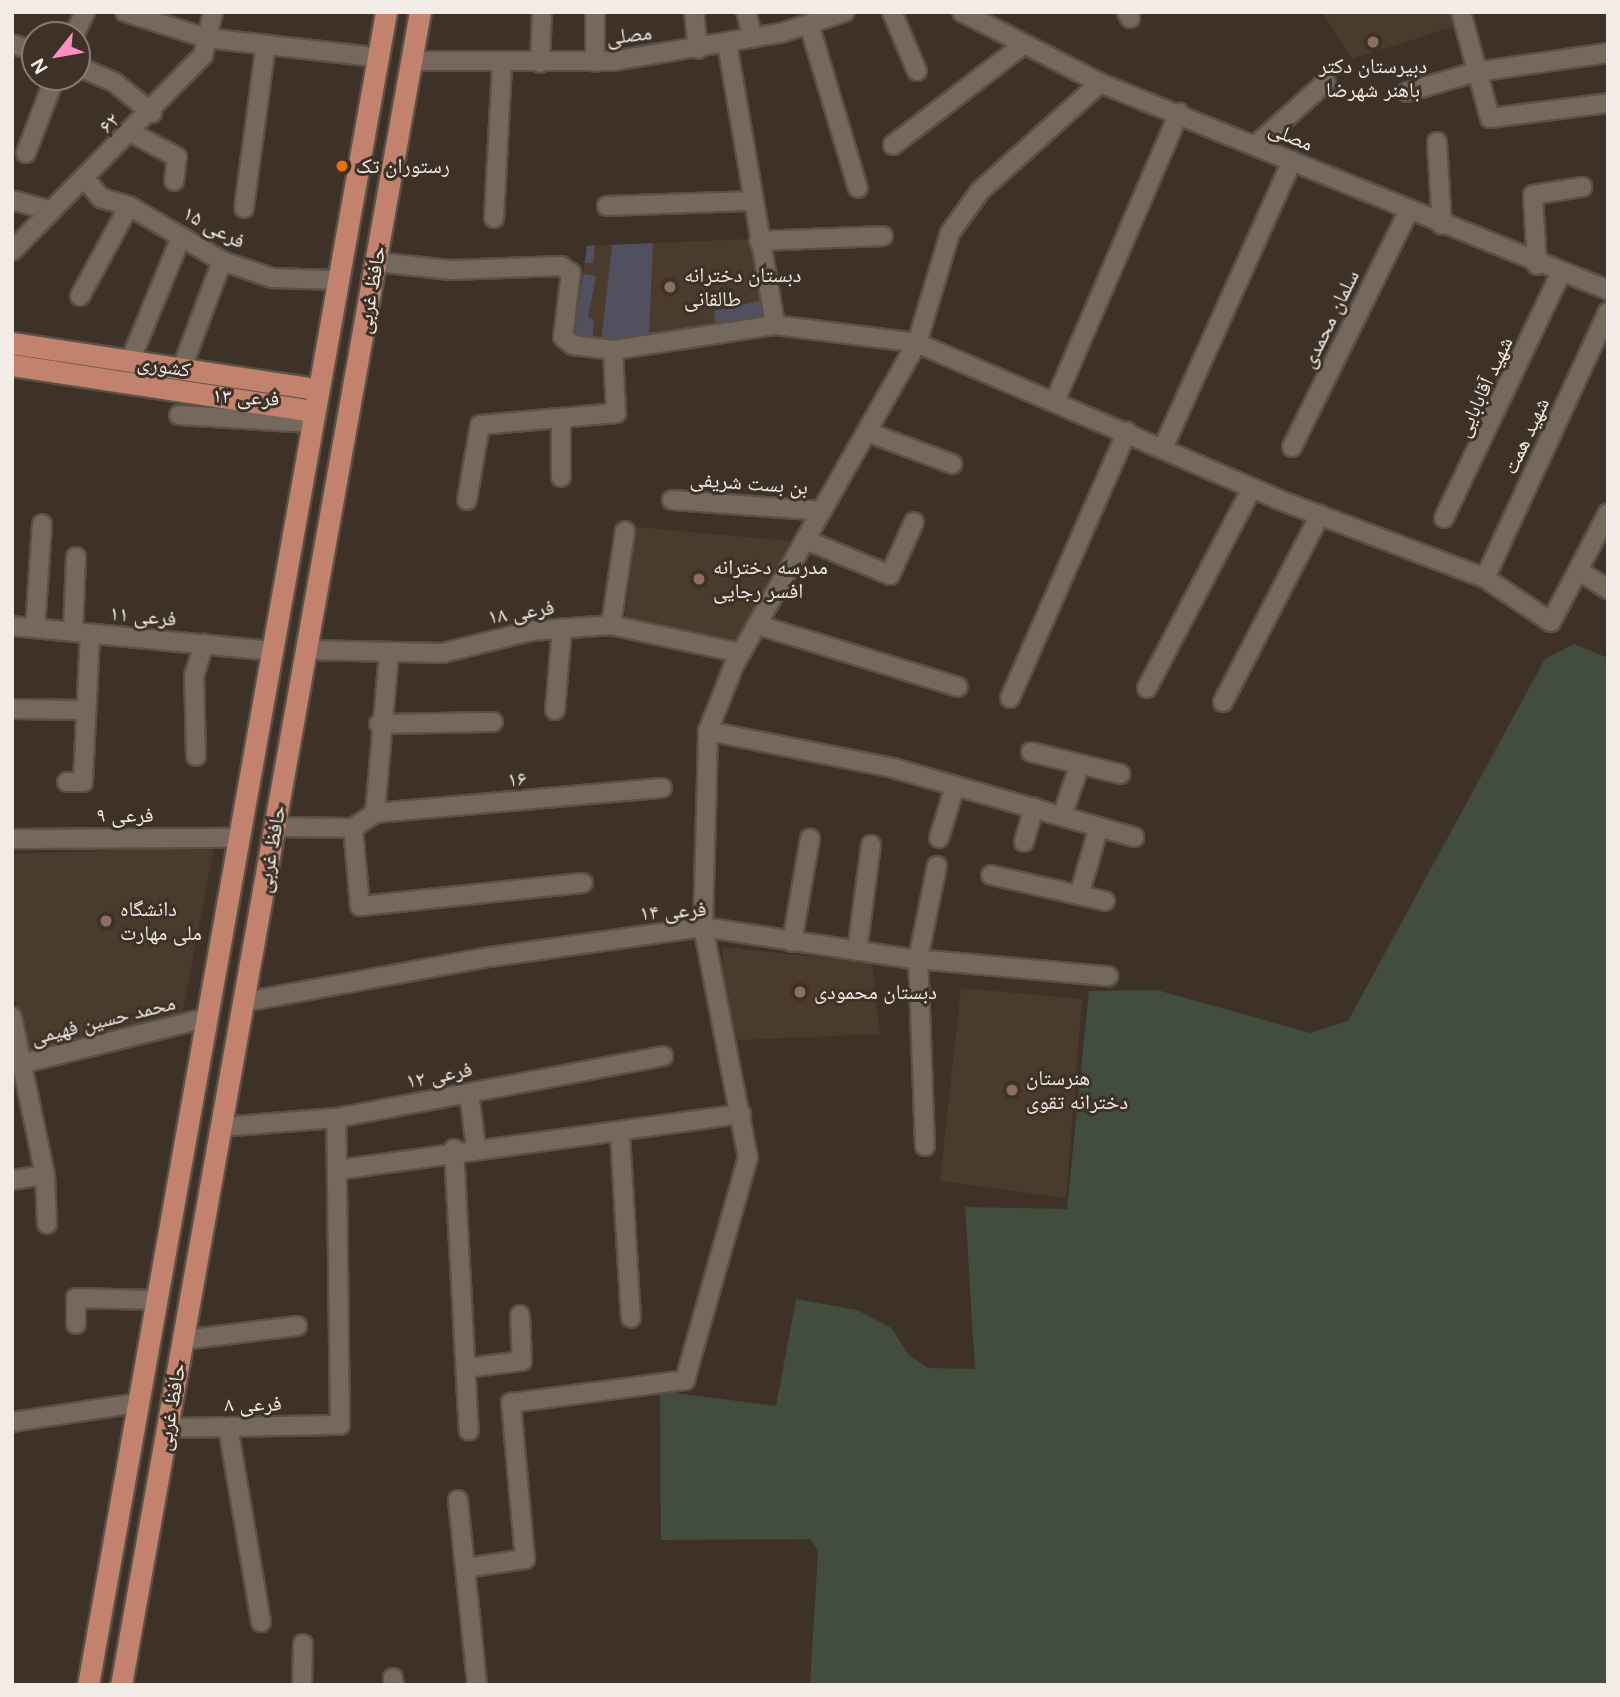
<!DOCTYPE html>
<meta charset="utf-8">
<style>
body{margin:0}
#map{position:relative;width:1620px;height:1697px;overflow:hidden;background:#3e3228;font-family:"DM Sans","Noto Naskh Arabic",sans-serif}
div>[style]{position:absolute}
.built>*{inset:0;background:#4b3b2d}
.green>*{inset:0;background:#434d3d}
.building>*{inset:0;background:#51505e}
.roads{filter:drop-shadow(2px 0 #5a5048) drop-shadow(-2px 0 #5a5048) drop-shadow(0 2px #5a5048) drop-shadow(0 -2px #5a5048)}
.minor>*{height:18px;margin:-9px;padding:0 9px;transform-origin:9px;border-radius:9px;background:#75685d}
.major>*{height:21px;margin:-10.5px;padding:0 10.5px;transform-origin:10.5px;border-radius:10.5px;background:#c2826d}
.dots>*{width:19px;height:19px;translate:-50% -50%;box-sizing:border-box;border:4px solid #3e3228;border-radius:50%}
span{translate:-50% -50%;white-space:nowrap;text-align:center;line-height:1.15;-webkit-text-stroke:6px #3e3228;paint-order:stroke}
.street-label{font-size:21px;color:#f3ebe5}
.poi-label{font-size:21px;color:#f3ebe5}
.left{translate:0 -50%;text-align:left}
.frame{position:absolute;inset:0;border:14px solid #f3ebe5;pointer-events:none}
.north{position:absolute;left:21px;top:21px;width:70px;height:70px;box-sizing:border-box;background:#3e3228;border:2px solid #867c74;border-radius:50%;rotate:239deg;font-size:19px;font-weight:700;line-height:28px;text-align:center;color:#f3ebe5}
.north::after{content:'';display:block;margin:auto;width:24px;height:32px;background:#fb8fc4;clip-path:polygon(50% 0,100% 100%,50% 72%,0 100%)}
</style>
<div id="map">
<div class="built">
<i style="clip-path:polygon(1322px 12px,1452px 12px,1456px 26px,1352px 59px)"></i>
<i style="clip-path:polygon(750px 239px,766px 319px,601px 343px,574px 337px,587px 246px)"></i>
<i style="clip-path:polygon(636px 527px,790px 541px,735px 641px,625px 618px)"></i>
<i style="clip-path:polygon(214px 847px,182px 1016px,27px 1054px,12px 988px,12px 854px)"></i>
<i style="clip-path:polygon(722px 947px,872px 963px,880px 1034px,738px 1040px,724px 995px)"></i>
<i style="clip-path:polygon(961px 988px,1082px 999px,1066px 1198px,940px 1181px)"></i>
</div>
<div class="green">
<i style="clip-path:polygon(1574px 644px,1608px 658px,1608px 1685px,810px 1685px,818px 1551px,810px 1539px,661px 1540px,660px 1391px,776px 1406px,796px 1299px,857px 1310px,891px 1328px,909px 1355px,928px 1368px,975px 1369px,965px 1207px,1067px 1209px,1089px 991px,1157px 990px,1310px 1033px,1348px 1021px,1545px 659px)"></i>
</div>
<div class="building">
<i style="clip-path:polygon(653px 243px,649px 338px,601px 343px,612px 245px)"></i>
<i style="clip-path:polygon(595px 245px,593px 263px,585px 263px,587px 246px)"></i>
<i style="clip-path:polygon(583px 274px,596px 276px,588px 317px,594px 320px,592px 341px,574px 337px)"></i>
<i style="clip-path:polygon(762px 300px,766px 319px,716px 327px,714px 311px)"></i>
</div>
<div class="roads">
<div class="minor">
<i style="left:125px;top:12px;width:85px;rotate:17.8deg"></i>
<i style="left:206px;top:38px;width:170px;rotate:6.4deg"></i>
<i style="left:694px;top:12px;width:37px;rotate:84deg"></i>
<i style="left:746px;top:12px;width:27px;rotate:75deg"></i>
<i style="left:892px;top:12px;width:64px;rotate:67deg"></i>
<i style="left:962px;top:12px;width:155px;rotate:27.2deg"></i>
<i style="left:1100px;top:83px;width:549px;rotate:22.17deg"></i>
<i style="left:1127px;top:12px;width:7px;rotate:63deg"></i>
<i style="left:1461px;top:12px;width:110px;rotate:74.7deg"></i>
<i style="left:1490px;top:118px;width:119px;rotate:-7.2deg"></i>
<i style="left:809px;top:24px;width:171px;rotate:73.4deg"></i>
<i style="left:74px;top:35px;width:25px;rotate:-64deg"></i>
<i style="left:727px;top:43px;width:286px;rotate:80.3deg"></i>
<i style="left:12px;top:44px;width:24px;rotate:17deg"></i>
<i style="left:412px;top:61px;width:201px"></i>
<i style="left:613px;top:61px;width:170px;rotate:-9.5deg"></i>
<i style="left:781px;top:33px;width:67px;rotate:-18.2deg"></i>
<i style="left:595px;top:62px;width:50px;rotate:-90deg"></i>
<i style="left:540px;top:63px;width:51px;rotate:-87.8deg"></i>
<i style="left:77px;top:66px;width:40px;rotate:23.4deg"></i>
<i style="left:114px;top:82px;width:49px;rotate:39.2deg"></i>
<i style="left:1407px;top:92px;width:72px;rotate:-16.2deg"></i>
<i style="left:1476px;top:72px;width:133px;rotate:-8.2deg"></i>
<i style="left:132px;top:133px;width:51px;rotate:28.1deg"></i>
<i style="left:177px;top:157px;width:24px;rotate:97deg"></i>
<i style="left:1437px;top:142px;width:83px;rotate:86.6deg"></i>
<i style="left:893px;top:145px;width:165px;rotate:-37.6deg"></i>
<i style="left:1256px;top:145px;width:94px;rotate:-42deg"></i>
<i style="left:26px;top:153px;width:81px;rotate:-69.1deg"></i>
<i style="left:85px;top:179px;width:25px;rotate:50deg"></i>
<i style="left:101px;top:198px;width:29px;rotate:16deg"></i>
<i style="left:129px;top:206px;width:108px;rotate:30.6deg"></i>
<i style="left:222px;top:261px;width:53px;rotate:18.8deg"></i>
<i style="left:272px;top:278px;width:63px;rotate:1.8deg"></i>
<i style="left:12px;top:200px;width:41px;rotate:15.4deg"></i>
<i style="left:607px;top:206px;width:145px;rotate:-2deg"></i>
<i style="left:244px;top:208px;width:165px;rotate:-82.4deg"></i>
<i style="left:494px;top:218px;width:155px;rotate:-87deg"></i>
<i style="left:759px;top:241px;width:124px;rotate:-2.3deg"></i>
<i style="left:12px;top:251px;width:274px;rotate:-45.7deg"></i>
<i style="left:203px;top:55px;width:44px;rotate:-76.9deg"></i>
<i style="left:376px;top:262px;width:75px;rotate:6.1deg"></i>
<i style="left:451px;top:270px;width:110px;rotate:-2.1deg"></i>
<i style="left:561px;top:266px;width:12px;rotate:35deg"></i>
<i style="left:571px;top:273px;width:64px;rotate:97.1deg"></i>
<i style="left:563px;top:337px;width:13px;rotate:39deg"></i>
<i style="left:573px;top:345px;width:40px;rotate:7.1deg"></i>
<i style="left:1537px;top:265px;width:70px;rotate:-93.3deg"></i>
<i style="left:1533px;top:195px;width:50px;rotate:-9.3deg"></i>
<i style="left:80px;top:296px;width:102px;rotate:-61.4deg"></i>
<i style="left:130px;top:361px;width:134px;rotate:-67.6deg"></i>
<i style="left:182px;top:368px;width:114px;rotate:-69.5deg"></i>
<i style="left:1055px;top:401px;width:314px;rotate:-66.7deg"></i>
<i style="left:179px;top:415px;width:131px;rotate:3.5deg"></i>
<i style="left:561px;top:418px;width:59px;rotate:90deg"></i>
<i style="left:867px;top:432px;width:91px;rotate:20.6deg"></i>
<i style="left:1292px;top:447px;width:264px;rotate:-63.7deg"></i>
<i style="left:1163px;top:448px;width:315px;rotate:-65.8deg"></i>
<i style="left:467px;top:500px;width:76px;rotate:-80.2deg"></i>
<i style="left:480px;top:425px;width:137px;rotate:-5deg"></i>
<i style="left:616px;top:413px;width:63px;rotate:-92.7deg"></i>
<i style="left:613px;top:350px;width:164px;rotate:-8.8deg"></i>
<i style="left:775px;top:325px;width:143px;rotate:7.2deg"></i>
<i style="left:917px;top:343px;width:392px;rotate:23.4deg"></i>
<i style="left:1277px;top:499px;width:222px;rotate:20.8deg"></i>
<i style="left:1485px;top:578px;width:79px;rotate:33.7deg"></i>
<i style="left:1551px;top:622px;width:123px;rotate:-62.4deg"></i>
<i style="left:672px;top:500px;width:150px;rotate:4.2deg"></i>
<i style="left:1444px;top:518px;width:272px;rotate:-64.5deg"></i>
<i style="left:806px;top:540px;width:91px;rotate:22.6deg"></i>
<i style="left:890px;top:575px;width:58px;rotate:-65.6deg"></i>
<i style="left:1579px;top:571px;width:34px;rotate:32deg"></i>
<i style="left:1485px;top:578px;width:293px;rotate:-65.2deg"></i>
<i style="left:611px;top:625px;width:95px;rotate:-81.5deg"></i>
<i style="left:758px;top:625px;width:209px;rotate:17.2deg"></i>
<i style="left:12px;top:626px;width:259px;rotate:5.5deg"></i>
<i style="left:35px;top:628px;width:104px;rotate:-86.1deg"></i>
<i style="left:73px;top:632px;width:75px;rotate:-87.7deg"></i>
<i style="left:307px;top:650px;width:136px;rotate:1.3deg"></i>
<i style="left:443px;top:653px;width:91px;rotate:-14deg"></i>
<i style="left:531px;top:631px;width:80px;rotate:-4.3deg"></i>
<i style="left:611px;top:625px;width:133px;rotate:12.2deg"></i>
<i style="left:1147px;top:688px;width:226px;rotate:-62.3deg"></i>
<i style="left:1010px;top:698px;width:291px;rotate:-66.3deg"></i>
<i style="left:1223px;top:702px;width:211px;rotate:-62.6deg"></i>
<i style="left:12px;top:709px;width:74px;rotate:0.8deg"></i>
<i style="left:555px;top:710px;width:82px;rotate:-85.1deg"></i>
<i style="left:379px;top:724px;width:114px;rotate:-1deg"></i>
<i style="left:708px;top:731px;width:189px;rotate:11.3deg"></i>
<i style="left:893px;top:768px;width:251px;rotate:16deg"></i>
<i style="left:1031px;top:752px;width:92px;rotate:13.9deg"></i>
<i style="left:196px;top:756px;width:80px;rotate:-91.4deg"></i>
<i style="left:194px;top:676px;width:34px;rotate:-73deg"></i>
<i style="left:67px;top:782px;width:16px"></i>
<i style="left:83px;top:782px;width:148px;rotate:-87.3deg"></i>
<i style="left:375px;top:813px;width:288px;rotate:-5deg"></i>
<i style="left:1062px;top:816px;width:55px;rotate:-70.9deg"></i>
<i style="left:275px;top:827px;width:78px;rotate:0.7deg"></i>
<i style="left:353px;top:828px;width:27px;rotate:-34deg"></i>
<i style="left:375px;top:813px;width:161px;rotate:-85deg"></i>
<i style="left:353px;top:828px;width:78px;rotate:84.9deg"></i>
<i style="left:360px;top:906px;width:224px;rotate:-5.9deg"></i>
<i style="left:939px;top:838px;width:54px;rotate:-72.9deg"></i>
<i style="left:12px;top:839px;width:225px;rotate:-0.3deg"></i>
<i style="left:1024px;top:842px;width:36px;rotate:-74deg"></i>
<i style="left:991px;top:875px;width:117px;rotate:12.8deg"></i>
<i style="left:1079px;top:895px;width:71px;rotate:-73.6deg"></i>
<i style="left:792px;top:942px;width:105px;rotate:-80.1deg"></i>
<i style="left:857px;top:951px;width:107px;rotate:-82.5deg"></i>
<i style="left:244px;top:1002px;width:250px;rotate:-10.4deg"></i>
<i style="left:490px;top:957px;width:215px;rotate:-8deg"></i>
<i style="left:703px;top:927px;width:204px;rotate:8.7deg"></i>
<i style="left:905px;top:958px;width:204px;rotate:5.1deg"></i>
<i style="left:12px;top:1017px;width:161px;rotate:78.2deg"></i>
<i style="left:45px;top:1175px;width:49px;rotate:87.7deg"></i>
<i style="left:16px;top:1065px;width:196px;rotate:-13.9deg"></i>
<i style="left:469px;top:1093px;width:55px;rotate:82.7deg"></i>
<i style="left:221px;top:1127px;width:115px;rotate:-4.5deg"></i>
<i style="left:336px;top:1118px;width:333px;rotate:-10.7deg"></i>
<i style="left:620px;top:1134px;width:184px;rotate:86.6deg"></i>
<i style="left:925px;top:1146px;width:187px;rotate:-92.1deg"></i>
<i style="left:918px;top:959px;width:95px;rotate:-78.5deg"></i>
<i style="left:454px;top:1149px;width:282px;rotate:87deg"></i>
<i style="left:337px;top:1170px;width:408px;rotate:-7.9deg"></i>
<i style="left:12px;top:1180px;width:33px;rotate:-9deg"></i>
<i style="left:76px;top:1324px;width:26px;rotate:-90deg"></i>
<i style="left:76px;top:1298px;width:80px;rotate:1.4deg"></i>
<i style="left:183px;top:1340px;width:115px;rotate:-7deg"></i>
<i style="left:466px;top:1368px;width:56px;rotate:-7.1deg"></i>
<i style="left:522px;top:1361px;width:46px;rotate:-92.5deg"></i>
<i style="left:12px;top:1422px;width:127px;rotate:-8.6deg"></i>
<i style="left:228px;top:1427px;width:198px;rotate:80.4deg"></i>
<i style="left:167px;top:1428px;width:173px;rotate:-1deg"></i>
<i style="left:340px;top:1425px;width:307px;rotate:-90.7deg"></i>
<i style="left:458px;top:1500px;width:186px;rotate:84.1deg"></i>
<i style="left:465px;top:1568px;width:61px;rotate:-8.5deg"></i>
<i style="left:525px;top:1559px;width:157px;rotate:-95.1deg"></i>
<i style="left:511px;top:1403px;width:176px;rotate:-7.5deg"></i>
<i style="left:685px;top:1380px;width:231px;rotate:-74.2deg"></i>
<i style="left:748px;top:1158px;width:235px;rotate:-101deg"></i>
<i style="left:703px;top:927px;width:196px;rotate:-88.5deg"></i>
<i style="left:708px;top:731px;width:71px;rotate:-68.5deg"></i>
<i style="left:734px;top:665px;width:370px;rotate:-60.4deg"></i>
<i style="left:917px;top:343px;width:115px;rotate:-73.3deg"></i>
<i style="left:950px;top:233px;width:52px;rotate:-54.5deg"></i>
<i style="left:980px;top:191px;width:161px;rotate:-42deg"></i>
<i style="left:393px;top:1678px;width:7px;rotate:82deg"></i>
<i style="left:302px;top:1685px;width:41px;rotate:-88.6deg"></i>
</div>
<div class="major">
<i style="left:12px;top:343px;width:308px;rotate:8.6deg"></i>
<i style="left:12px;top:365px;width:304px;rotate:8.7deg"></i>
<i style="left:88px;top:1685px;width:1699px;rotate:-79.9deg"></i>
<i style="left:121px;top:1685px;width:1700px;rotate:-79.87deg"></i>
</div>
</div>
<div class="dots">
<i style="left:1373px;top:42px;background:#8d6e63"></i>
<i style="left:342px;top:166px;background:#e8710a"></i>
<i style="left:670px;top:287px;background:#8d6e63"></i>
<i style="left:699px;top:579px;background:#8d6e63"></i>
<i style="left:106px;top:921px;background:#8d6e63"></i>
<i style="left:800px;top:992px;background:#8d6e63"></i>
<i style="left:1012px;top:1090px;background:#8d6e63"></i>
</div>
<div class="street-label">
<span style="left:629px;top:35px;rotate:-7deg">مصلی</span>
<span style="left:109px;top:123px;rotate:-45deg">۶۲</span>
<span style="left:1291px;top:136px;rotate:23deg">مصلی</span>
<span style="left:214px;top:227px;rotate:28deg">فرعی ۱۵</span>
<span style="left:371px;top:290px;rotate:-80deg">حافظ غربی</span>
<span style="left:1330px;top:319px;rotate:-64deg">سلمان محمدی</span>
<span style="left:164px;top:366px;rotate:9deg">کشوری</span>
<span style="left:1484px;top:387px;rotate:-65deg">شهید آقابابایی</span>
<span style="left:246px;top:397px;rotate:3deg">فرعی ۱۳</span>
<span style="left:1526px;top:436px;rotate:-65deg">شهید همت</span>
<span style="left:749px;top:483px;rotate:4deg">بن بست شریفی</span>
<span style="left:521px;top:612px;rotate:-9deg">فرعی ۱۸</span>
<span style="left:143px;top:616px;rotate:5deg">فرعی ۱۱</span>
<span style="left:517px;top:779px;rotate:-5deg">۱۶</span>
<span style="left:125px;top:815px">فرعی ۹</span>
<span style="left:271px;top:849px;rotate:-80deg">حافظ غربی</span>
<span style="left:673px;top:911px;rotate:-4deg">فرعی ۱۴</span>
<span style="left:103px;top:1020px;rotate:-14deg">محمد حسین فهیمی</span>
<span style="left:439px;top:1075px;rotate:-11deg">فرعی ۱۲</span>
<span style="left:253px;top:1404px;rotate:-1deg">فرعی ۸</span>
<span style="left:171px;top:1407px;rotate:-80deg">حافظ غربی</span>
</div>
<div class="poi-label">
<span style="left:1373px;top:78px">دبیرستان دکتر<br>باهنر شهرضا</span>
<span class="left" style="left:356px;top:166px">رستوران تک</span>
<span class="left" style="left:684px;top:287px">دبستان دخترانه<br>طالقانی</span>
<span class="left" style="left:713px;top:579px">مدرسه دخترانه<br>افسر رجایی</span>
<span class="left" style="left:120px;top:921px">دانشگاه<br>ملی مهارت</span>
<span class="left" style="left:814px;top:992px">دبستان محمودی</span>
<span class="left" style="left:1026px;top:1090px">هنرستان<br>دخترانه تقوی</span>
</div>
<div class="frame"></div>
<div class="north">N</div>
</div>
